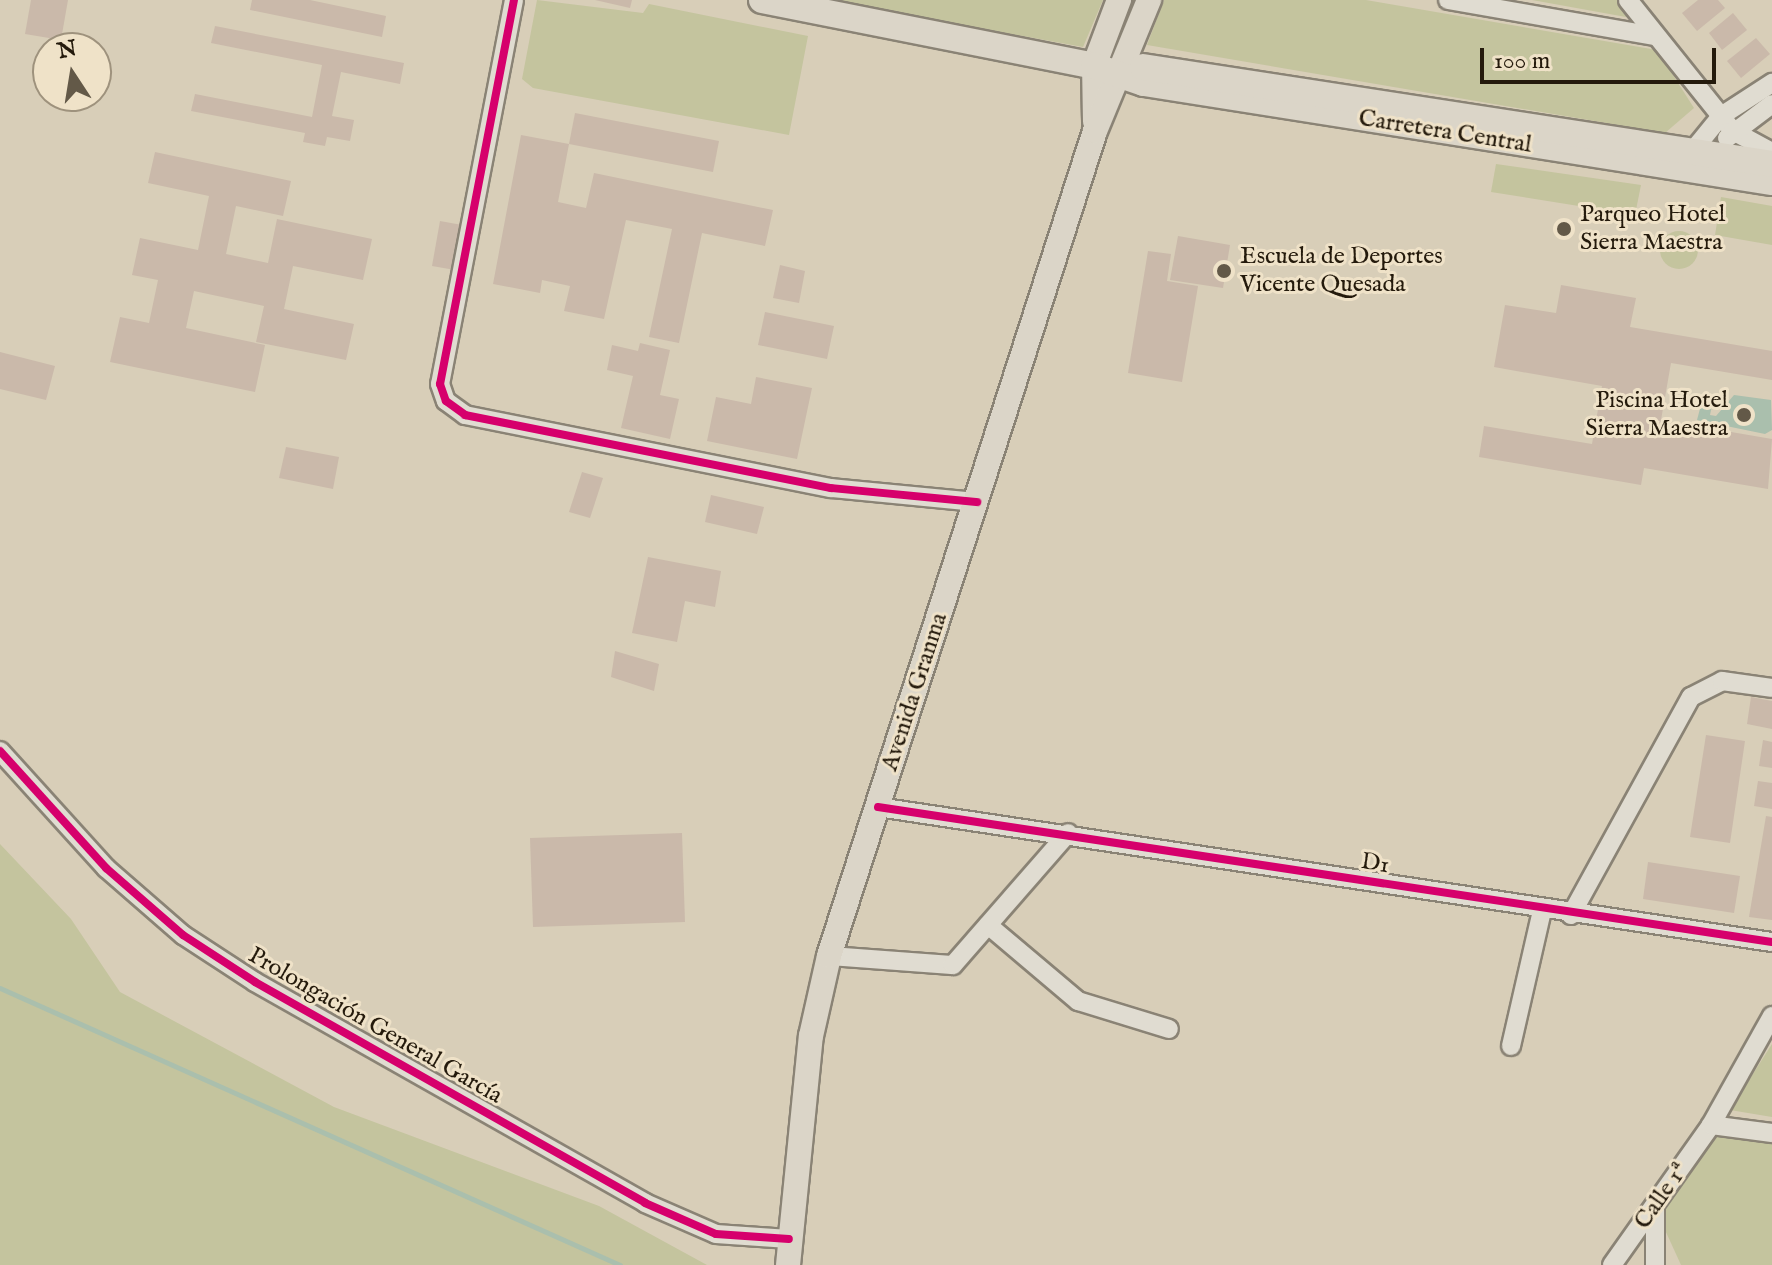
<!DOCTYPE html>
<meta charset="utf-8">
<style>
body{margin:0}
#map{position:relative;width:1772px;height:1265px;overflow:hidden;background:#d8ceb8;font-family:"IM FELL English",serif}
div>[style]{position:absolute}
.green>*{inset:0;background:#c4c49e}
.round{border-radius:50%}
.water>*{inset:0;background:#aabfad}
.stream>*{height:5px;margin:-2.5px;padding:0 2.5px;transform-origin:2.5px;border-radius:2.5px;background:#aabfad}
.building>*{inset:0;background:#cab9aa}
.roads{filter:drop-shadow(2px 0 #8a8375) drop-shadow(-2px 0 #8a8375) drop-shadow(0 2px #8a8375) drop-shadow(0 -2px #8a8375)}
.minor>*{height:18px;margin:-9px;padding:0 9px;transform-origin:9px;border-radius:9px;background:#e0dcd1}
.major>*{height:24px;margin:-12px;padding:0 12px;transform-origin:12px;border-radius:12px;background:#dbd5c8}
.highway>*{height:26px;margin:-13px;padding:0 13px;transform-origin:13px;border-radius:13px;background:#dbd5c8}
.cycleway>*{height:8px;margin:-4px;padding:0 4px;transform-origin:4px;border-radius:4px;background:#d6006c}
.dots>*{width:22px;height:22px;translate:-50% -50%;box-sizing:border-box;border:4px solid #efe2c8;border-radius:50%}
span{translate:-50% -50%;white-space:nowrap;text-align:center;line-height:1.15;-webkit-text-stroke:6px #efe2c8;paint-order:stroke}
.street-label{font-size:24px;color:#241a0c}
.poi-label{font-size:24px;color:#241a0c}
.left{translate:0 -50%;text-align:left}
.right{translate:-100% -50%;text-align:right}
.north{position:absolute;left:32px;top:32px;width:80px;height:80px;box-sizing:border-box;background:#efe2c8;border:2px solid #9e927d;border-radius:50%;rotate:348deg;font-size:22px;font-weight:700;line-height:32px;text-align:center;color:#241a0c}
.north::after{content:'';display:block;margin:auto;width:28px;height:36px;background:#635948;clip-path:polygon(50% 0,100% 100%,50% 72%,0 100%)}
.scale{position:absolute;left:1480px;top:48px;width:236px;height:36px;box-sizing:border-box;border:4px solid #241a0c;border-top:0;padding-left:10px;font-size:24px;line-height:28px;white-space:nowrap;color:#241a0c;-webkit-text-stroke:6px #efe2c8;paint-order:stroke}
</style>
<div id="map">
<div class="green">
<i style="clip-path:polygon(537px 0,643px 13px,649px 4px,808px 36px,789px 135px,533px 88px,522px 79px)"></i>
<i style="clip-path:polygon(825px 0,1103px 0,1083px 47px)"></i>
<i style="clip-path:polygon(1164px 0,1366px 0,1657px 50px,1694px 108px,1665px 133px,1147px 45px)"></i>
<i style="clip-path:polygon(1532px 0,1621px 0,1637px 19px)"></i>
<i style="clip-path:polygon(1496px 164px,1641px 185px,1635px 215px,1491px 192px)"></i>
<i style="clip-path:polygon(1721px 197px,1772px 206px,1772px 245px,1715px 235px)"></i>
<i class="round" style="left:1660px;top:231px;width:38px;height:38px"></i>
<i style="clip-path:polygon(0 844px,71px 919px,120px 992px,334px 1107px,599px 1206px,707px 1265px,0 1265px)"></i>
<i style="clip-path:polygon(1772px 1044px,1772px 1117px,1730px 1110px)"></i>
<i style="clip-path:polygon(1711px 1125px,1772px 1133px,1772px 1265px,1681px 1265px,1655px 1208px)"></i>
</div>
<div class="water">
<i style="clip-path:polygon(1734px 395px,1771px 400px,1772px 430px,1765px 434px,1697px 420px,1702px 401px,1713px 400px,1710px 415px,1716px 416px)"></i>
</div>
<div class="stream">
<i style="left:0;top:988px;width:679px;rotate:24.07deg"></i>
</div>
<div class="building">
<i style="clip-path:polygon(31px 0,68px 0,61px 40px,25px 34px)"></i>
<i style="clip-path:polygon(252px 0,310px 0,386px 16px,382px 37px,250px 10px)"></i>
<i style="clip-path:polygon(595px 0,632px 0,630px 8px)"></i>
<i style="clip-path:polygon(1698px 0,1718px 0,1725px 8px,1697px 31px,1682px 13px)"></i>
<i style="clip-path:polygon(1733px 13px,1747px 30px,1722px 50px,1709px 33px)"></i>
<i style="clip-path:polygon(215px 26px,404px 63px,400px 84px,341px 72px,332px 116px,354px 120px,350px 141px,327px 137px,325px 146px,303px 142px,305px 133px,191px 111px,195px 94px,312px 117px,322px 65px,211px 43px)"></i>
<i style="clip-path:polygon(1756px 38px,1770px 54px,1741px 78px,1727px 61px)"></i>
<i style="clip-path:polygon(575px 113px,719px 141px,713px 172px,569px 144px)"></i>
<i style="clip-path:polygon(521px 135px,569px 144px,558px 202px,586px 208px,594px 173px,773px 210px,765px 246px,702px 233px,679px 343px,649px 337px,672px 229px,626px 220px,604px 319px,564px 311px,570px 286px,542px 280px,540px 293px,493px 284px)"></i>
<i style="clip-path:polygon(155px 152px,291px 181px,283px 216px,236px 206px,226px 254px,268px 263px,277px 219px,372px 239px,363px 280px,293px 266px,284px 309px,354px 324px,346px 360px,256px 342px,264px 306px,194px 291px,186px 328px,265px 345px,255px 392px,110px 362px,120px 317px,149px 323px,158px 280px,132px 275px,140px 238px,198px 250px,209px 196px,148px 183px)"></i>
<i style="clip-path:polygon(440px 221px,462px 225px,455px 270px,432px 266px)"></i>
<i style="clip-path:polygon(1178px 236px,1230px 245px,1223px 288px,1170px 280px)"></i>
<i style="clip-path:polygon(1148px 251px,1171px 254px,1167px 281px,1198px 286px,1182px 382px,1128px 373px)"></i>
<i style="clip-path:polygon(780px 265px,805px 271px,799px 303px,773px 298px)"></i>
<i style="clip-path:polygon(1561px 285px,1636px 298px,1630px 327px,1772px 351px,1772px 380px,1671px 363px,1661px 420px,1772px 439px,1768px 489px,1644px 468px,1641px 485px,1479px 457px,1484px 426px,1592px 444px,1602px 386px,1494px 367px,1505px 305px,1556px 313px)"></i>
<i style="clip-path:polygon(765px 312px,834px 326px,827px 359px,758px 345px)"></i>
<i style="clip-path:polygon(640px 343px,670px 350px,660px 395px,679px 399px,670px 439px,621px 428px,633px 376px,607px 370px,612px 345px,638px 351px)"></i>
<i style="clip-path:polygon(0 352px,55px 366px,46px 400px,0 389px)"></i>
<i style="clip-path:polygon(756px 377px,812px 388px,797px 459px,707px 441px,716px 397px,751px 404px)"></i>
<i style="clip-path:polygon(286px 447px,339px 457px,333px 489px,279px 478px)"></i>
<i style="clip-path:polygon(582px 472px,603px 478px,590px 518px,569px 512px)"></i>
<i style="clip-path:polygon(711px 495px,764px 507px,757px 534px,705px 522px)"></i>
<i style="clip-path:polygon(648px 557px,721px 571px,715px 607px,685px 601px,677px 642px,632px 633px)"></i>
<i style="clip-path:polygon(615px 651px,659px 664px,654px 691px,611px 677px)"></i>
<i style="clip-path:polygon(1751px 697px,1772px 701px,1772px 729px,1747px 724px)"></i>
<i style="clip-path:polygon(1706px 735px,1745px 741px,1730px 843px,1690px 837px)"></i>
<i style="clip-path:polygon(1763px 740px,1772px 742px,1772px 768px,1759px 766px)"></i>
<i style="clip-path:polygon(1758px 781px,1772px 783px,1772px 809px,1754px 806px)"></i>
<i style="clip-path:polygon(1766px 816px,1772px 817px,1772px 920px,1749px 917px)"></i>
<i style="clip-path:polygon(682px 833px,685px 922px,533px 927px,530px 838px)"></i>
<i style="clip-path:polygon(1648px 862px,1740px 876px,1734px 913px,1643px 899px)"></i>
</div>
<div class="roads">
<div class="minor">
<i style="left:514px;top:0;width:391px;rotate:100.9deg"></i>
<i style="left:440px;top:384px;width:18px;rotate:71deg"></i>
<i style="left:446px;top:401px;width:24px;rotate:36deg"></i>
<i style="left:465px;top:415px;width:373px;rotate:11.3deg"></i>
<i style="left:831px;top:488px;width:147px;rotate:5.5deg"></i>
<i style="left:1448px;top:0;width:210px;rotate:9.9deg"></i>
<i style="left:1628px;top:0;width:168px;rotate:51.3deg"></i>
<i style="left:1733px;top:131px;width:44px;rotate:28.3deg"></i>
<i style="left:1727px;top:138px;width:56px;rotate:-37.1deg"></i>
<i style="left:1686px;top:159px;width:55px;rotate:-50.9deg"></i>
<i style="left:1721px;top:116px;width:61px;rotate:-32.9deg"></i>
<i style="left:0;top:751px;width:158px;rotate:47.8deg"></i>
<i style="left:106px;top:868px;width:102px;rotate:41deg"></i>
<i style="left:183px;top:935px;width:86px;rotate:33.1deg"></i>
<i style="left:255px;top:982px;width:448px;rotate:29.5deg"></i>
<i style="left:645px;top:1203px;width:77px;rotate:23.6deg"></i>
<i style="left:716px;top:1234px;width:73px;rotate:3.9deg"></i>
<i style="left:878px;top:807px;width:904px;rotate:8.59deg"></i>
<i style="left:1571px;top:915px;width:249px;rotate:-61.2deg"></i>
<i style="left:1691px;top:697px;width:35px;rotate:-27deg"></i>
<i style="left:1722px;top:681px;width:50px;rotate:8deg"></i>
<i style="left:988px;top:925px;width:118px;rotate:40.2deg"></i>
<i style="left:1078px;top:1001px;width:95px;rotate:17.1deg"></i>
<i style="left:829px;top:956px;width:124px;rotate:4.2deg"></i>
<i style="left:953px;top:965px;width:175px;rotate:-48.9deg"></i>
<i style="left:1511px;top:1046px;width:139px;rotate:-77.1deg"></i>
<i style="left:1711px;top:1125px;width:62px;rotate:7.5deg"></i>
<i style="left:1655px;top:1208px;width:57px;rotate:90deg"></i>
<i style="left:1612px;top:1265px;width:171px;rotate:-54.7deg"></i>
<i style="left:1711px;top:1125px;width:125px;rotate:-60.8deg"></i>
</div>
<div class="major">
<i style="left:1095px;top:121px;width:55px;rotate:-91deg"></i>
<i style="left:1094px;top:66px;width:71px;rotate:-69.3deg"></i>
<i style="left:788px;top:1265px;width:230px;rotate:-84.3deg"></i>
<i style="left:811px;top:1036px;width:82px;rotate:-77.3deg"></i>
<i style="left:829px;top:956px;width:867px;rotate:-72.13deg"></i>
<i style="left:1095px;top:131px;width:142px;rotate:-67.6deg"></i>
</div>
<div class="highway">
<i style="left:762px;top:0;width:338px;rotate:11.2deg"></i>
<i style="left:1094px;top:66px;width:53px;rotate:18.8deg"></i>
<i style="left:1144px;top:83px;width:636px;rotate:8.96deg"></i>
<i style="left:1143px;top:67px;width:636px;rotate:8.77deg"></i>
</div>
</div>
<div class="cycleway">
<i style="left:514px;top:0;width:391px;rotate:100.9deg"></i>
<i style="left:440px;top:384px;width:18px;rotate:71deg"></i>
<i style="left:446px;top:401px;width:24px;rotate:36deg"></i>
<i style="left:465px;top:415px;width:373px;rotate:11.3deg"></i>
<i style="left:831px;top:488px;width:147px;rotate:5.5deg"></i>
<i style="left:0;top:751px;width:158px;rotate:47.8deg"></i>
<i style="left:106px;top:868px;width:102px;rotate:41deg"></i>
<i style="left:183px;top:935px;width:86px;rotate:33.1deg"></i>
<i style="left:255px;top:982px;width:448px;rotate:29.5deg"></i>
<i style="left:645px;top:1203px;width:77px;rotate:23.6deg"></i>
<i style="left:716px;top:1234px;width:73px;rotate:3.9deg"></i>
<i style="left:878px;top:807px;width:904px;rotate:8.59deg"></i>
</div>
<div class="dots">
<i style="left:1564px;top:229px;background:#635948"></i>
<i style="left:1224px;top:271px;background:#635948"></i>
<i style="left:1744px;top:415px;background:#635948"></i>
</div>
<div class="street-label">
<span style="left:1445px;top:132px;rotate:9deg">Carretera Central</span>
<span style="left:915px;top:692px;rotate:-72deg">Avenida Granma</span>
<span style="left:1375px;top:864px;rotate:10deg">D1</span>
<span style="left:375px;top:1026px;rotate:30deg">Prolongación General García</span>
<span style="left:1662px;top:1196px;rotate:-55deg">Calle 1ª</span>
</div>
<div class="poi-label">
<span class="left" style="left:1580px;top:229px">Parqueo Hotel<br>Sierra Maestra</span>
<span class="left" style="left:1240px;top:271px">Escuela de Deportes<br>Vicente Quesada</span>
<span class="right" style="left:1728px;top:415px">Piscina Hotel<br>Sierra Maestra</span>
</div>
<div class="north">N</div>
<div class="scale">100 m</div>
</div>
